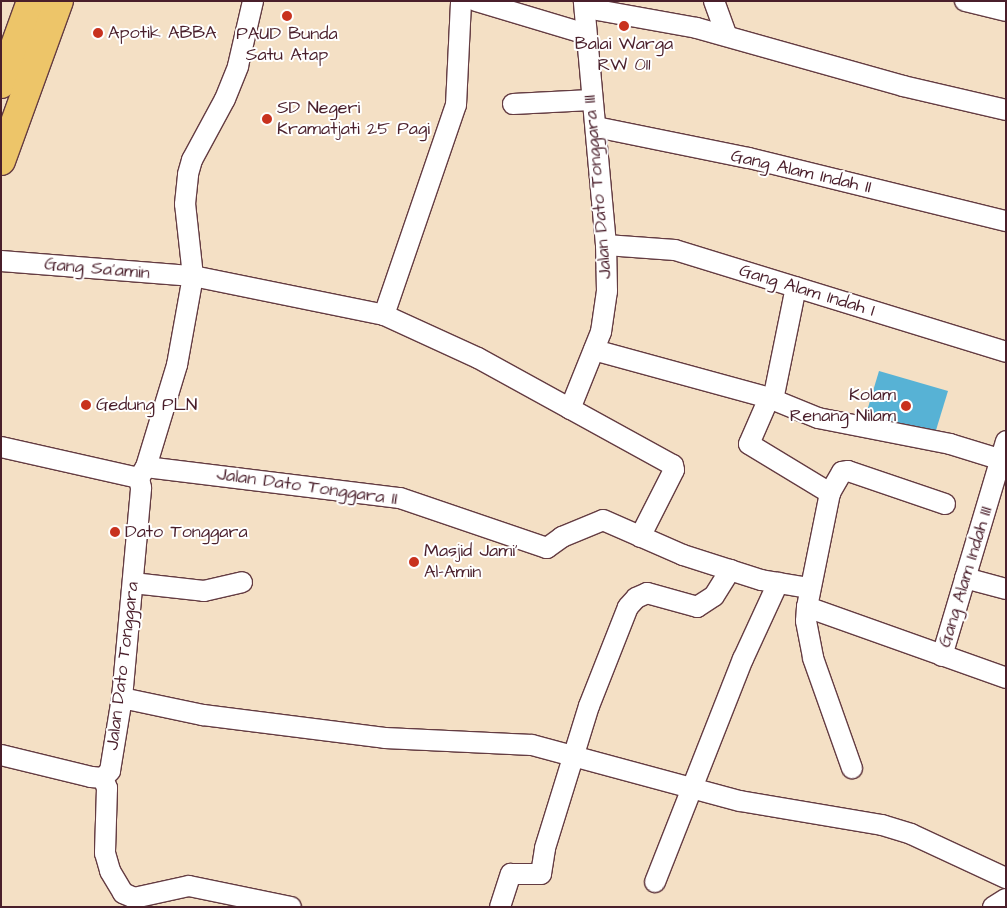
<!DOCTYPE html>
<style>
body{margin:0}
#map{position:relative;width:1007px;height:908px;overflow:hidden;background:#f4e0c5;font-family:"Architects Daughter",sans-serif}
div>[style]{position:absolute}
.water>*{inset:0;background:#57b2d5}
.roads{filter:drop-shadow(1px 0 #643c42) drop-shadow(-1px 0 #643c42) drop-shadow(0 1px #643c42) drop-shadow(0 -1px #643c42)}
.minor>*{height:20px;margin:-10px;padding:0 10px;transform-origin:10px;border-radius:10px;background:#fff}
.highway>*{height:28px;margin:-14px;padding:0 14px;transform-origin:14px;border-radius:14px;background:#edc569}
.dots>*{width:14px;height:14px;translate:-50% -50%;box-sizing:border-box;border:2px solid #fff;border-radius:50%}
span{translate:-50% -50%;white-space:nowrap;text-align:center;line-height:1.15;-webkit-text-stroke:4px #fff;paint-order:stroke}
.poi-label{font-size:18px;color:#4a1f2b}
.left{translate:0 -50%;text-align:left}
.right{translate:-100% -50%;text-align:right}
.street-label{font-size:18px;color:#4a1f2b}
.frame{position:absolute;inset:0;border:2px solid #4a1f2b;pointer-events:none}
</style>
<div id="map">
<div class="water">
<i style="clip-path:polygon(879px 371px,948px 391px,933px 440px,864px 421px)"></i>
</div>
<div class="roads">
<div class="minor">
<i style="left:476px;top:1px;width:115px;rotate:16.7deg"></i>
<i style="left:714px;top:1px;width:37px;rotate:70deg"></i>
<i style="left:965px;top:1px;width:42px;rotate:13.7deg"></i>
<i style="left:586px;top:8px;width:113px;rotate:10.2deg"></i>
<i style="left:697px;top:28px;width:214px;rotate:15.7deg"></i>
<i style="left:903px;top:86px;width:106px;rotate:13.1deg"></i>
<i style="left:513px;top:104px;width:78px;rotate:-2.9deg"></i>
<i style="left:596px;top:127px;width:156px;rotate:11.5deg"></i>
<i style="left:749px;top:158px;width:265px;rotate:13.8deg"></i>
<i style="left:606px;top:245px;width:69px;rotate:4.1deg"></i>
<i style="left:675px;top:250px;width:346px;rotate:17.1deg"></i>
<i style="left:1px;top:261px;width:193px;rotate:4.5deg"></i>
<i style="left:193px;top:276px;width:195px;rotate:11.5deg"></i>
<i style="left:384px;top:315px;width:103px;rotate:24.6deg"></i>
<i style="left:478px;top:358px;width:222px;rotate:28.8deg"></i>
<i style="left:673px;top:465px;width:5px;rotate:79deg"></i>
<i style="left:674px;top:470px;width:75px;rotate:116.9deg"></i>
<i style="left:384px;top:315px;width:222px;rotate:-71.1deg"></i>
<i style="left:456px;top:105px;width:104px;rotate:-87.2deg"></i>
<i style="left:594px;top:350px;width:181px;rotate:15.3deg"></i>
<i style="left:769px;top:398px;width:53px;rotate:22.2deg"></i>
<i style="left:818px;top:418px;width:135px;rotate:11.1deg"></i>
<i style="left:950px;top:444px;width:54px;rotate:17.1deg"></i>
<i style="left:769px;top:398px;width:50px;rotate:113.5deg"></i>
<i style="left:749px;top:444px;width:95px;rotate:31.2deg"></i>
<i style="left:773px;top:400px;width:115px;rotate:-78.5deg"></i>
<i style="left:570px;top:409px;width:83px;rotate:-68.1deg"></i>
<i style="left:601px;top:332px;width:41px;rotate:-81.7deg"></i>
<i style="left:607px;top:291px;width:46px;rotate:-91.2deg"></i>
<i style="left:606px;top:245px;width:245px;rotate:-95.2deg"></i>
<i style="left:1px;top:447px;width:141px;rotate:12.7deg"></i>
<i style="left:146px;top:467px;width:256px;rotate:7deg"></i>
<i style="left:400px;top:498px;width:155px;rotate:18.8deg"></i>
<i style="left:547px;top:548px;width:19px;rotate:-36deg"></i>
<i style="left:562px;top:537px;width:44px;rotate:-22.5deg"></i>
<i style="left:603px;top:520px;width:87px;rotate:23.6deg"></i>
<i style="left:683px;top:555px;width:82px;rotate:17.8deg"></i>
<i style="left:761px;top:580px;width:49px;rotate:9.5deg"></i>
<i style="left:945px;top:504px;width:102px;rotate:-161.2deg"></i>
<i style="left:848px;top:471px;width:6px;rotate:171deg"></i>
<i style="left:842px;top:472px;width:24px;rotate:120deg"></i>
<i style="left:830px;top:493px;width:116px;rotate:101.4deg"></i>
<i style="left:807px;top:607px;width:211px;rotate:19.6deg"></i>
<i style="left:965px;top:578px;width:42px;rotate:15deg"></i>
<i style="left:133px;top:583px;width:71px;rotate:6.4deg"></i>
<i style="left:204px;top:591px;width:39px;rotate:-13deg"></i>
<i style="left:807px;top:607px;width:14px;rotate:94deg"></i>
<i style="left:806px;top:621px;width:38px;rotate:79deg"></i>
<i style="left:813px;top:658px;width:117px;rotate:70.5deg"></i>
<i style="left:942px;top:656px;width:224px;rotate:-73.4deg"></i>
<i style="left:122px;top:698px;width:83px;rotate:11.9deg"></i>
<i style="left:203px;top:715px;width:183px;rotate:7.2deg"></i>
<i style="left:385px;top:738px;width:147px;rotate:2.7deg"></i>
<i style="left:532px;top:745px;width:215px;rotate:15.1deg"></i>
<i style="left:740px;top:801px;width:144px;rotate:9.6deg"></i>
<i style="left:882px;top:825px;width:30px;rotate:17deg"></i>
<i style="left:911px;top:834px;width:105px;rotate:24.9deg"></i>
<i style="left:1px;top:755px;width:93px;rotate:13.7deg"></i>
<i style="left:91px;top:777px;width:12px;rotate:5deg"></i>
<i style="left:103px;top:778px;width:10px;rotate:-45deg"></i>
<i style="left:110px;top:771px;width:74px;rotate:-80.7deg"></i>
<i style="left:122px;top:698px;width:211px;rotate:-84.8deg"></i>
<i style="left:141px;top:488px;width:10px;rotate:-101deg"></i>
<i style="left:139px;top:478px;width:13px;rotate:-58deg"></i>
<i style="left:146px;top:467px;width:107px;rotate:-73.1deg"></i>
<i style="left:177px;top:365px;width:90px;rotate:-79.8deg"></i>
<i style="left:193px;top:276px;width:72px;rotate:-96.3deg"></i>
<i style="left:185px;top:204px;width:30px;rotate:-84deg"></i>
<i style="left:188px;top:174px;width:15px;rotate:-74deg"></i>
<i style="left:192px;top:160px;width:69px;rotate:-61.6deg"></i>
<i style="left:225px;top:99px;width:35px;rotate:-68deg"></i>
<i style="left:238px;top:66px;width:67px;rotate:-77deg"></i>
<i style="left:103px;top:778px;width:11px;rotate:68deg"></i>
<i style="left:107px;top:788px;width:65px;rotate:91.8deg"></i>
<i style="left:105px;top:853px;width:19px;rotate:74deg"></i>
<i style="left:110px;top:871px;width:26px;rotate:59deg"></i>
<i style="left:123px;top:893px;width:12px;rotate:24deg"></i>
<i style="left:134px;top:898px;width:56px;rotate:-12.3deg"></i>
<i style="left:189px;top:886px;width:104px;rotate:11.6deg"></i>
<i style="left:655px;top:882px;width:240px;rotate:-68.5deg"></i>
<i style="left:743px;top:659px;width:84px;rotate:-65.3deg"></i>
<i style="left:500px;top:907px;width:35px;rotate:-72deg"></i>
<i style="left:511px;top:874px;width:30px"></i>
<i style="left:541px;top:874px;width:26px;rotate:-81deg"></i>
<i style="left:545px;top:848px;width:149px;rotate:-72.8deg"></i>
<i style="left:589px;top:706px;width:106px;rotate:-68.5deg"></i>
<i style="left:628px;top:607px;width:12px;rotate:-48deg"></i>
<i style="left:636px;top:598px;width:12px;rotate:-24deg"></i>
<i style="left:647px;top:593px;width:52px;rotate:15.6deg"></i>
<i style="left:697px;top:607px;width:20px;rotate:-33deg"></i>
<i style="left:714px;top:596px;width:31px;rotate:-58deg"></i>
<i style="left:993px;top:907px;width:15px;rotate:-32deg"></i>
</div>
<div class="highway">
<i style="left:1px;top:84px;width:88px;rotate:-70.1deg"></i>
<i style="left:1px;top:161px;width:170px;rotate:-70.1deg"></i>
</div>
</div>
<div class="dots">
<i style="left:287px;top:16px;background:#c8321e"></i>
<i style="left:624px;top:26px;background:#c8321e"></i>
<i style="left:98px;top:33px;background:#c8321e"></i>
<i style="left:267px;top:119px;background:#c8321e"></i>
<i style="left:86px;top:405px;background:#c8321e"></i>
<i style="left:906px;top:406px;background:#c8321e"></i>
<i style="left:115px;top:532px;background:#c8321e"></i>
<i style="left:414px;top:562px;background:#c8321e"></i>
</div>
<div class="poi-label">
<span class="left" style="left:108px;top:33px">Apotik ABBA</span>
<span style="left:287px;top:45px">PAUD Bunda<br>Satu Atap</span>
<span style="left:624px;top:55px">Balai Warga<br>RW 011</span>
<span class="left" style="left:277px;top:119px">SD Negeri<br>Kramatjati 25 Pagi</span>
<span class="right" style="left:896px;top:406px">Kolam<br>Renang Nilam</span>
<span class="left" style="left:96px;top:405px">Gedung PLN</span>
<span class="left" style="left:125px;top:532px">Dato Tonggara</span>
<span class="left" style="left:424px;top:562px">Masjid Jami'<br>Al-Amin</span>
</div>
<div class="street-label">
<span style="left:801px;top:172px;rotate:13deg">Gang Alam Indah II</span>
<span style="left:598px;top:187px;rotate:-95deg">Jalan Dato Tonggara III</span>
<span style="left:97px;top:269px;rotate:5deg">Gang Sa'amin</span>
<span style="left:807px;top:291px;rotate:17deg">Gang Alam Indah I</span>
<span style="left:307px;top:487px;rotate:8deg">Jalan Dato Tonggara II</span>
<span style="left:966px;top:577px;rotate:-73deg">Gang Alam Indah III</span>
<span style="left:123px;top:666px;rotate:-83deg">Jalan Dato Tonggara</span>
</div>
<div class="frame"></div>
</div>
